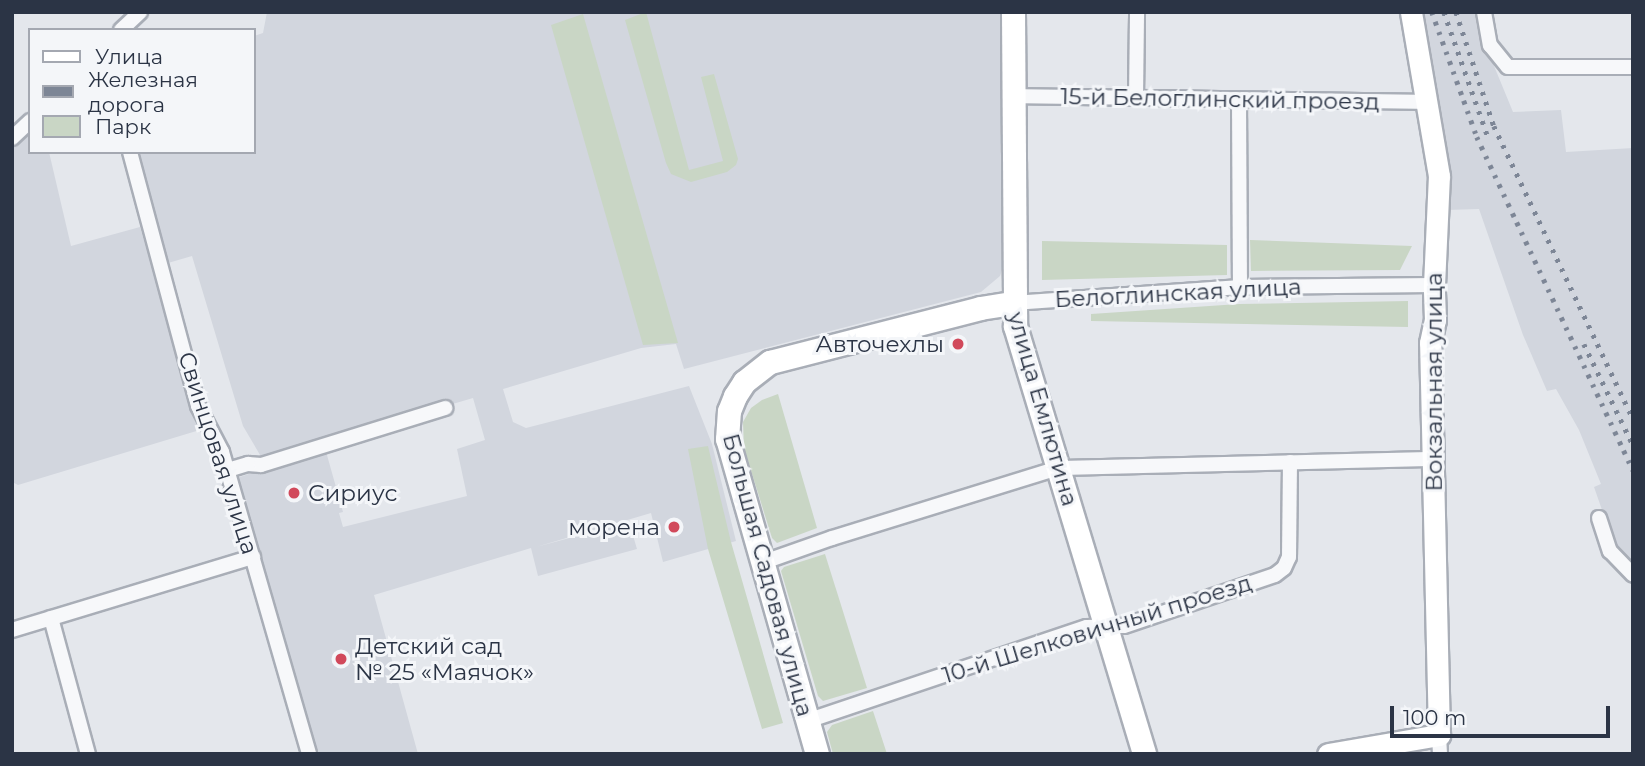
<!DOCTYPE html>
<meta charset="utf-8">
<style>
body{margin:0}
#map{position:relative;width:1645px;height:766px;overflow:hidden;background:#e4e7ec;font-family:Montserrat,sans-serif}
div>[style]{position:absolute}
.built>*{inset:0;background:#d2d6de}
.green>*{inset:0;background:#c9d6c5}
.roads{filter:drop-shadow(2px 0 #a9aeb7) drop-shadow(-2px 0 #a9aeb7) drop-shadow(0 2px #a9aeb7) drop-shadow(0 -2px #a9aeb7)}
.street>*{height:14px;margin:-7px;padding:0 7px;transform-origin:7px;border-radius:7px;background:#f7f8fa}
.secondary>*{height:21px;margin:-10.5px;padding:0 10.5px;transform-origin:10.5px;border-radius:10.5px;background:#fff}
.primary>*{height:23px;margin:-11.5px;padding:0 11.5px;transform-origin:11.5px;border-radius:11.5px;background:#fff}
.rail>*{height:4.5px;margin-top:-2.25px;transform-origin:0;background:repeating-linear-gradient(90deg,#7d8696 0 3.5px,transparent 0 10.5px)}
.dots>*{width:19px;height:19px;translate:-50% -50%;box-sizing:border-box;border:4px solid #f4f6f9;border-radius:50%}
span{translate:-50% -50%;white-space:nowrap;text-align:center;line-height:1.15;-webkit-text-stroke:6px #f4f6f9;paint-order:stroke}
.street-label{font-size:23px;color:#2b3445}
.poi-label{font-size:23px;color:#2b3445}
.right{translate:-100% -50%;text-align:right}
.left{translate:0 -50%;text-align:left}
.frame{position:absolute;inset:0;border:14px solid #2b3445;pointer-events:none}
.legend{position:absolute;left:28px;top:28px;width:228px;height:126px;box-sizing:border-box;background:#f4f6f9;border:2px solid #a4a8b1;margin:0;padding:9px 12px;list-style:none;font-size:21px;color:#2b3445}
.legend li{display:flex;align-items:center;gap:14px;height:35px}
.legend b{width:35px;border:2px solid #a4a8b1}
.scale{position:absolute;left:1390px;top:706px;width:220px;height:32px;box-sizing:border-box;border:4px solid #2b3445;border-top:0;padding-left:9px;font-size:21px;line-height:24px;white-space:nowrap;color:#2b3445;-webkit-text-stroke:5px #f4f6f9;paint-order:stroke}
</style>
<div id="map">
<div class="built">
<i style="clip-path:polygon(267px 12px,1004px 12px,1005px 262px,1000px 276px,981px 292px,684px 369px,676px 344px,641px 348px,503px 389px,513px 422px,526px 428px,689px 386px,712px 444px,736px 541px,663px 562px,651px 513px,536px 547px,629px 522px,637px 549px,538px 576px,531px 548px,374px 595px,418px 754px,318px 754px,237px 478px,325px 448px,343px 512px,339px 513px,343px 527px,467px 496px,457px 449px,485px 440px,473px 398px,263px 460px,243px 426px,192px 256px,168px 263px,139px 152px,254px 152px,254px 36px,263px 33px)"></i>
<i style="clip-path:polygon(1416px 12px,1478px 12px,1485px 44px,1513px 112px,1561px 110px,1566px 152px,1633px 148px,1633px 567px,1616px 550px,1594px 487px,1601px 484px,1579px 430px,1556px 389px,1547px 391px,1523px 335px,1479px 209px,1447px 210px)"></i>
<i style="clip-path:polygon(30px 132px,30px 152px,49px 152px,71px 246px,140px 227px,194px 408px,203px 429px,18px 485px,12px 482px,12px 150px)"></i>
</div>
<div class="green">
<i style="clip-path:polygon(646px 12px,689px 170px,723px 161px,701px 77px,714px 74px,738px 159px,736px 165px,727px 172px,691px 182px,671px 174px,666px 163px,625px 20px)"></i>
<i style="clip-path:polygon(583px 14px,678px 343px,643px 345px,551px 25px)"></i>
<i style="clip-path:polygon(1250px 240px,1412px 246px,1400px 270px,1251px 271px)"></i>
<i style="clip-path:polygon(1042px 241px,1227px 245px,1227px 275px,1042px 280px)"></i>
<i style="clip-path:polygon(1408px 301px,1408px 327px,1091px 321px,1091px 314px,1239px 304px)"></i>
<i style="clip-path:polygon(778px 394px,817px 528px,777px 543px,772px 538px,744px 448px,743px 422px,751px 408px,762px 400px)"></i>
<i style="clip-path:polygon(708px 446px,731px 542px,783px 723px,762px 729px,708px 549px,688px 449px)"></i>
<i style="clip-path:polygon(825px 554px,867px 688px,823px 701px,818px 696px,781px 571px,784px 567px)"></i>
<i style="clip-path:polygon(873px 711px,887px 754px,833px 754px,827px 732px,832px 725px)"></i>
</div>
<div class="roads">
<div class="street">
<i style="left:1484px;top:12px;width:34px;rotate:80deg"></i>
<i style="left:1490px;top:45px;width:28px;rotate:51deg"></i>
<i style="left:1508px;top:67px;width:125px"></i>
<i style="left:121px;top:30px;width:26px;rotate:-43deg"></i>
<i style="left:1013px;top:96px;width:414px;rotate:0.8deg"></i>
<i style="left:1136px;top:98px;width:86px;rotate:-89.3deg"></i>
<i style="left:1239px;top:100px;width:187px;rotate:89.7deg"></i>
<i style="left:12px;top:138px;width:25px;rotate:-43deg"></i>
<i style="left:130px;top:152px;width:263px;rotate:75deg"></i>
<i style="left:198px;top:406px;width:52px;rotate:62.4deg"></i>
<i style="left:222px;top:452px;width:314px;rotate:73.9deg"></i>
<i style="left:1013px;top:303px;width:228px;rotate:-4deg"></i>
<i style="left:1240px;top:287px;width:194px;rotate:-0.6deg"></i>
<i style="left:228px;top:470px;width:21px;rotate:-17deg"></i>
<i style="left:248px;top:464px;width:13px;rotate:4deg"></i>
<i style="left:261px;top:465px;width:193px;rotate:-17.2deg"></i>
<i style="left:1599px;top:518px;width:35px;rotate:72deg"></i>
<i style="left:1610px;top:551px;width:33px;rotate:46deg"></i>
<i style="left:761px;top:563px;width:75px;rotate:-19.4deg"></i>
<i style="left:832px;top:538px;width:237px;rotate:-17.2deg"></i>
<i style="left:1058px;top:468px;width:374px;rotate:-1.4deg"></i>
<i style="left:51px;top:618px;width:141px;rotate:74.8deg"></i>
<i style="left:12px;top:630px;width:252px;rotate:-16.9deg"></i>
<i style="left:807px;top:721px;width:295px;rotate:-18.6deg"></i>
<i style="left:1087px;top:627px;width:37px;rotate:-2deg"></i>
<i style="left:1124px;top:626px;width:159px;rotate:-18.7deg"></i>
<i style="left:1275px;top:575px;width:11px;rotate:-38deg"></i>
<i style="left:1284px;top:568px;width:12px;rotate:-66deg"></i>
<i style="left:1289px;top:557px;width:95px;rotate:-89.4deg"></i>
<i style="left:1439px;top:735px;width:19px;rotate:87deg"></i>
</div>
<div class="secondary">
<i style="left:1328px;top:754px;width:113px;rotate:-9.7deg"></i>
<i style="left:1439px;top:735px;width:392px;rotate:-91.3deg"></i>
<i style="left:1430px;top:343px;width:24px;rotate:-78deg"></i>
<i style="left:1435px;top:320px;width:35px;rotate:-92deg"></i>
<i style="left:1434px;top:285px;width:109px;rotate:-87.4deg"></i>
<i style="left:1439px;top:176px;width:166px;rotate:-99.7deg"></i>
</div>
<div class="primary">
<i style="left:1013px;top:12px;width:314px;rotate:89.6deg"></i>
<i style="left:1015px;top:326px;width:447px;rotate:73.2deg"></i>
<i style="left:817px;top:754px;width:328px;rotate:-105.9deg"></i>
<i style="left:727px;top:439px;width:28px;rotate:-86deg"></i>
<i style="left:729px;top:411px;width:16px;rotate:-68deg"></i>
<i style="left:735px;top:396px;width:17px;rotate:-57deg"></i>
<i style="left:744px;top:382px;width:33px;rotate:-38deg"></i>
<i style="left:770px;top:362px;width:217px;rotate:-14.4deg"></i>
<i style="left:980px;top:308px;width:33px;rotate:-9deg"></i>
</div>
</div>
<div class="rail">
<i style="left:1432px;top:12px;width:133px;rotate:70.2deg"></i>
<i style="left:1477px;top:137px;width:368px;rotate:64.9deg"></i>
<i style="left:1444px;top:12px;width:133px;rotate:70.6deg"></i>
<i style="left:1456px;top:12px;width:120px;rotate:71.6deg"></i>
<i style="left:1494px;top:126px;width:324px;rotate:64.6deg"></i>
<i style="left:1584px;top:344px;width:112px;rotate:64.1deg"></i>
</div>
<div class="dots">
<i style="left:958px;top:344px;background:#d1495b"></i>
<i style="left:294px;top:493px;background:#d1495b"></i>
<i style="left:674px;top:527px;background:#d1495b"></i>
<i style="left:341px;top:659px;background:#d1495b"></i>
</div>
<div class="street-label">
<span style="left:1220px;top:99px;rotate:1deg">15-й Белоглинский проезд</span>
<span style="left:1178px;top:293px;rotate:-3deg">Белоглинская улица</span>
<span style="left:1434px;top:382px;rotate:-90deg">Вокзальная улица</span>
<span style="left:1043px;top:409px;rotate:74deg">улица Емлютина</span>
<span style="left:218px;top:453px;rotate:72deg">Свинцовая улица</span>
<span style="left:768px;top:575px;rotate:75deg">Большая Садовая улица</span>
<span style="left:1097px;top:629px;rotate:-17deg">10-й Шелковичный проезд</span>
</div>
<div class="poi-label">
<span class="right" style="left:944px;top:344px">Авточехлы</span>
<span class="left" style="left:308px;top:493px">Сириус</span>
<span class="right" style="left:660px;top:527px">морена</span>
<span class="left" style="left:355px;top:659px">Детский сад<br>№ 25 «Маячок»</span>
</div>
<div class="frame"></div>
<ul class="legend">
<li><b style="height:9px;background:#fff"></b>Улица</li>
<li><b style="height:9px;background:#7d8696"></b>Железная дорога</li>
<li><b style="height:19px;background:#c9d6c5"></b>Парк</li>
</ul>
<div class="scale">100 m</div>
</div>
